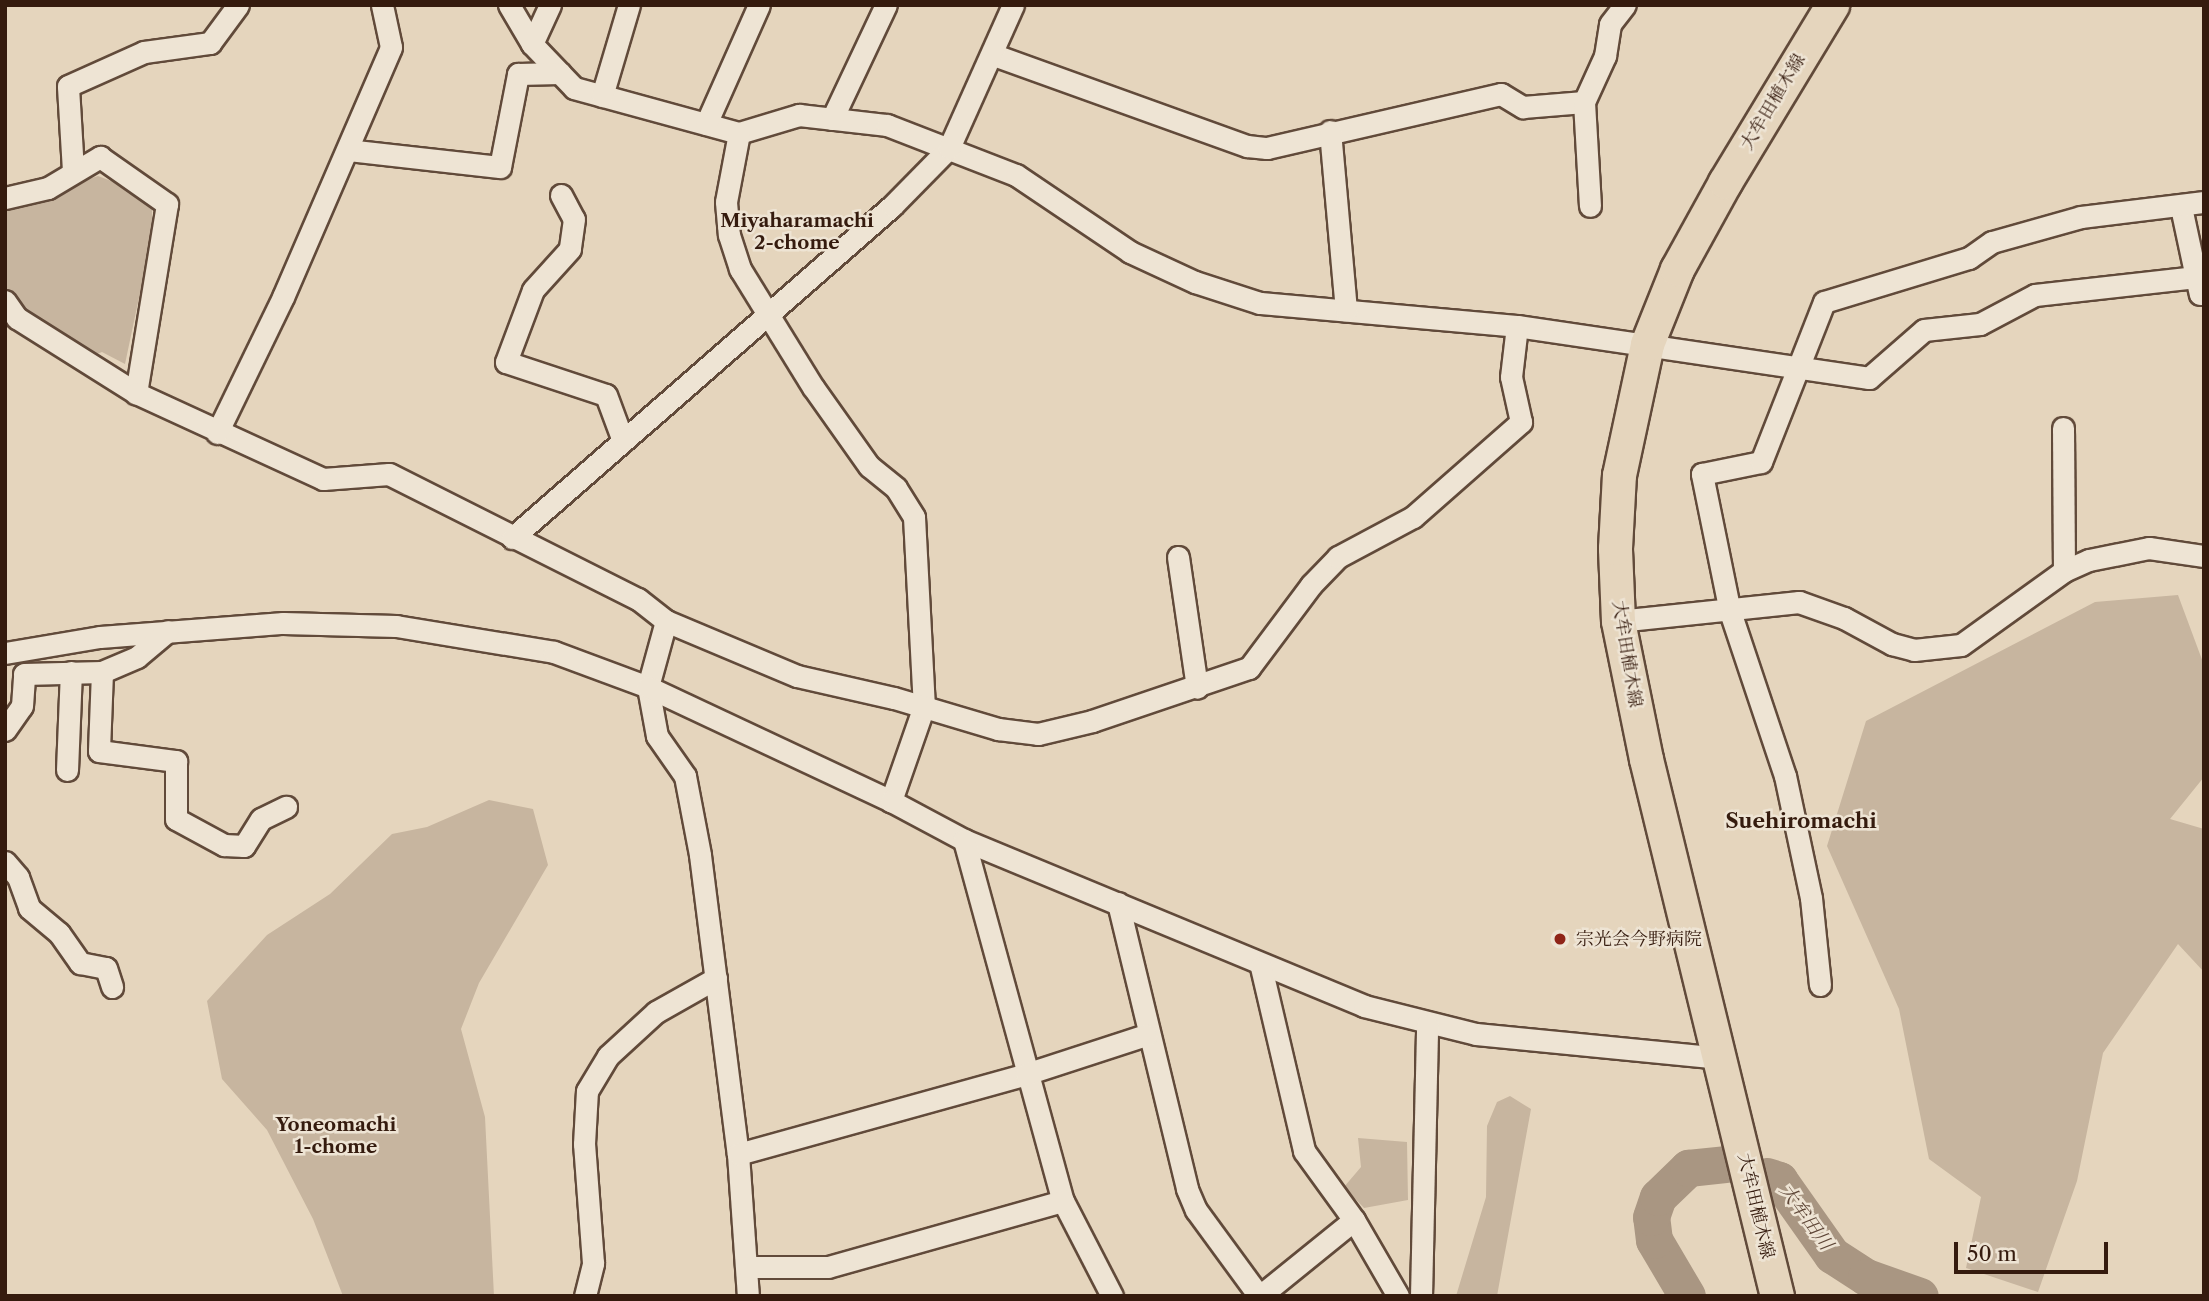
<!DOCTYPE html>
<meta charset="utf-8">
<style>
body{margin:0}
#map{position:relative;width:2209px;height:1301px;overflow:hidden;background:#e5d5bd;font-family:"Libre Caslon Text","Noto Serif JP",serif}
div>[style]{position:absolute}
.green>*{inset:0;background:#c7b59f}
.river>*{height:37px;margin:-18.5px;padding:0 18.5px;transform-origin:18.5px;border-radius:18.5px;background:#a99682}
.roads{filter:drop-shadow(2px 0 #614a3a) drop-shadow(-2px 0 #614a3a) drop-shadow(0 2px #614a3a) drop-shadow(0 -2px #614a3a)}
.street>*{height:21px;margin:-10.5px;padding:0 10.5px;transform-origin:10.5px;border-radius:10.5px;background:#eee4d4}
.primary>*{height:33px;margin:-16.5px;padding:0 16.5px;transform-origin:16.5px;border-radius:16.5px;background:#e5d5bd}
.dots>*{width:19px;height:19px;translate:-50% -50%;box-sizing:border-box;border:4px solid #eee4d4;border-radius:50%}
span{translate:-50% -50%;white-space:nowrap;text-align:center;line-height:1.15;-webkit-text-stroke:5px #eee4d4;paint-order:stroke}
.street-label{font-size:18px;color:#351b0e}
.poi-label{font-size:18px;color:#351b0e}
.left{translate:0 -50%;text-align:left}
.neighbourhood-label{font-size:19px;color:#351b0e;font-weight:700}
.water-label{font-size:19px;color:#5e4637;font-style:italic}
.quarter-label{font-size:21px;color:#351b0e;font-weight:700}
.frame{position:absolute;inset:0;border:7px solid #351b0e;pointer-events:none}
.scale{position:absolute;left:1954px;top:1242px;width:154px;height:32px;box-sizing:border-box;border:4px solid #351b0e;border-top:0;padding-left:9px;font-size:21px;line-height:24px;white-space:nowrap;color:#351b0e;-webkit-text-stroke:5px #eee4d4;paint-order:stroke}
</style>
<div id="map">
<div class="green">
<i style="clip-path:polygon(98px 176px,127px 187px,152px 209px,152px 236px,125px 364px,102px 352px,97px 354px,18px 306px,5px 286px,5px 207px)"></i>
<i style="clip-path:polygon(2178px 595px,2204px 665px,2204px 777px,2170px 819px,2204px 829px,2204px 972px,2178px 944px,2103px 1053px,2077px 1181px,2038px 1292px,1966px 1268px,1981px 1197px,1929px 1159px,1899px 1009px,1827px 846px,1866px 721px,2095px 602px)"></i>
<i style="clip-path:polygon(489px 800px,533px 809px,548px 865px,479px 983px,461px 1029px,485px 1117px,494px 1296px,343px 1296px,313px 1219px,267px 1130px,222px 1079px,207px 1001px,267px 935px,330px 894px,392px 834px,427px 827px)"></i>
<i style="clip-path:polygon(1510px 1096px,1531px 1109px,1497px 1296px,1456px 1296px,1486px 1197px,1487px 1126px,1497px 1102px)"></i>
<i style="clip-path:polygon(1358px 1138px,1407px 1142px,1408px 1200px,1364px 1208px,1344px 1187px,1361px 1167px)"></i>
</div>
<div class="river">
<i style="left:1767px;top:1176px;width:13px;rotate:18deg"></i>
<i style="left:1779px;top:1180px;width:92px;rotate:54.8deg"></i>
<i style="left:1832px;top:1255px;width:40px;rotate:32.9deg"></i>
<i style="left:1866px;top:1277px;width:57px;rotate:19.4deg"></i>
<i style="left:1687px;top:1296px;width:65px;rotate:-120.5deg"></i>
<i style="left:1654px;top:1240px;width:23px;rotate:-97deg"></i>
<i style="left:1651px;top:1217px;width:21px;rotate:-71deg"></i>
<i style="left:1658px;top:1197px;width:42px;rotate:-44deg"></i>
<i style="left:1688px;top:1168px;width:37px;rotate:-6deg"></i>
</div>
<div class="roads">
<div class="street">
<i style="left:509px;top:5px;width:45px;rotate:59.5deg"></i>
<i style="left:532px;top:44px;width:61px;rotate:46.3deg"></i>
<i style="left:574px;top:88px;width:171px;rotate:15.3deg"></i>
<i style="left:739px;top:133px;width:63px;rotate:-16.7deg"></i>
<i style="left:799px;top:115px;width:89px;rotate:6.5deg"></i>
<i style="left:887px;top:125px;width:138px;rotate:21.2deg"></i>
<i style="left:1016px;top:175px;width:138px;rotate:34deg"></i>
<i style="left:1130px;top:252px;width:72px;rotate:24.8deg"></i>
<i style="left:1195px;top:282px;width:68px;rotate:17.9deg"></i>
<i style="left:1260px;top:303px;width:258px;rotate:5.1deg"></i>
<i style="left:1517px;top:326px;width:356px;rotate:8.4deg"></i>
<i style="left:1869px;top:378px;width:73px;rotate:-41.1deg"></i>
<i style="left:1924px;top:330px;width:56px;rotate:-6.1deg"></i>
<i style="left:1980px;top:324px;width:62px;rotate:-27.8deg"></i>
<i style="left:2035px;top:295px;width:162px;rotate:-6.4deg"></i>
<i style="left:2196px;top:277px;width:72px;rotate:-102.1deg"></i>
<i style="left:532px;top:44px;width:43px;rotate:-65.2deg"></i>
<i style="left:994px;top:55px;width:269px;rotate:19.8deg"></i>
<i style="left:1247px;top:146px;width:20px;rotate:6deg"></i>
<i style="left:1267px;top:148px;width:240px;rotate:-13deg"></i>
<i style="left:1501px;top:94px;width:26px;rotate:31deg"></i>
<i style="left:1523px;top:107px;width:61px;rotate:-4.7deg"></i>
<i style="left:1584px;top:102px;width:51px;rotate:-65.5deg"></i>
<i style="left:1605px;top:56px;width:32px;rotate:-81deg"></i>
<i style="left:1610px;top:24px;width:24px;rotate:-52deg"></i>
<i style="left:602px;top:96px;width:95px;rotate:-73.5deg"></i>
<i style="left:1584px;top:102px;width:104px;rotate:86.7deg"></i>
<i style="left:832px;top:119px;width:126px;rotate:-64.7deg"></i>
<i style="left:706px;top:124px;width:130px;rotate:-66deg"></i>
<i style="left:1330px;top:131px;width:180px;rotate:84.9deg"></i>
<i style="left:739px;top:133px;width:70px;rotate:100.7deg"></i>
<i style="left:726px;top:202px;width:33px;rotate:85deg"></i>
<i style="left:729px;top:235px;width:36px;rotate:72deg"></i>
<i style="left:740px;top:269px;width:139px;rotate:58.3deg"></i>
<i style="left:813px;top:387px;width:97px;rotate:54.7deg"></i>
<i style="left:869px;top:466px;width:35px;rotate:39deg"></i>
<i style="left:896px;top:488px;width:34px;rotate:58deg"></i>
<i style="left:914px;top:517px;width:189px;rotate:87deg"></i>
<i style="left:924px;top:706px;width:101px;rotate:109.2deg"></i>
<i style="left:348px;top:150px;width:153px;rotate:6.4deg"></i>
<i style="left:500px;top:167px;width:95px;rotate:-79deg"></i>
<i style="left:518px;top:74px;width:42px;rotate:-1.4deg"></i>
<i style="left:73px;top:171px;width:85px;rotate:-93.4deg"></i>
<i style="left:68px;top:86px;width:83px;rotate:-24.1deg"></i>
<i style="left:144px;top:52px;width:67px;rotate:-7.8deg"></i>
<i style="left:210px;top:43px;width:47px;rotate:-53.6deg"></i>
<i style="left:561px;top:195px;width:27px;rotate:62deg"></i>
<i style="left:574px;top:219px;width:30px;rotate:98deg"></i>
<i style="left:570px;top:249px;width:55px;rotate:132.1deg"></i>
<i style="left:533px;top:290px;width:77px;rotate:110.6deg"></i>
<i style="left:506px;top:362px;width:105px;rotate:18.3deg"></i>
<i style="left:606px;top:395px;width:49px;rotate:69.7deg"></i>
<i style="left:5px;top:198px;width:44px;rotate:-13.1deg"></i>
<i style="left:48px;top:188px;width:61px;rotate:-30.8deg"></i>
<i style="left:100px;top:157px;width:82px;rotate:35deg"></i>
<i style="left:167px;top:204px;width:192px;rotate:99.3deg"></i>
<i style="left:2196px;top:277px;width:17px;rotate:77deg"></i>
<i style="left:2200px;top:294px;width:4px"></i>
<i style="left:5px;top:301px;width:21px;rotate:55deg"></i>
<i style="left:17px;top:318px;width:141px;rotate:32.2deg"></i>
<i style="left:136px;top:393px;width:206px;rotate:24.7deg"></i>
<i style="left:323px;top:479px;width:66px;rotate:-4.3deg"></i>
<i style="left:389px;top:474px;width:279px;rotate:26.7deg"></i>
<i style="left:638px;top:599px;width:36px;rotate:38deg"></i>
<i style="left:666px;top:621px;width:142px;rotate:22.8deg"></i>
<i style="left:797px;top:676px;width:99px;rotate:12.8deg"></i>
<i style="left:894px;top:698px;width:109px;rotate:16.6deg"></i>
<i style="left:998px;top:729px;width:40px;rotate:7.1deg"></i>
<i style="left:1038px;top:734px;width:56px;rotate:-13.5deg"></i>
<i style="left:1092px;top:721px;width:166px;rotate:-18.7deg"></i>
<i style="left:1249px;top:668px;width:104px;rotate:-53.2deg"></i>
<i style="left:1311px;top:585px;width:39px;rotate:-46deg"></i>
<i style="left:1338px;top:557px;width:85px;rotate:-28.1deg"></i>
<i style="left:1413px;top:517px;width:144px;rotate:-41.3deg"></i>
<i style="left:1521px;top:422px;width:46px;rotate:-102.5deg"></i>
<i style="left:1511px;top:377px;width:51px;rotate:-83.3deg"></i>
<i style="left:2063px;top:428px;width:143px;rotate:89.6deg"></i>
<i style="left:217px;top:433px;width:151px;rotate:-64.1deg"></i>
<i style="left:283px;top:297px;width:272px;rotate:-66.6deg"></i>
<i style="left:391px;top:47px;width:43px;rotate:-102.1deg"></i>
<i style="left:512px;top:538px;width:505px;rotate:-41.14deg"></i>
<i style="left:892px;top:206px;width:81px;rotate:-45.5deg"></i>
<i style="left:949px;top:148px;width:157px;rotate:-65.9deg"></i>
<i style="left:1178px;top:557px;width:132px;rotate:81.7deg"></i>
<i style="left:666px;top:621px;width:68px;rotate:105.3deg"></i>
<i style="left:648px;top:687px;width:50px;rotate:79.6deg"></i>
<i style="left:657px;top:736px;width:49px;rotate:55deg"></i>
<i style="left:685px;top:776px;width:80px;rotate:79.2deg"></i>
<i style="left:700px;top:855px;width:301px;rotate:82.8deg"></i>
<i style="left:738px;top:1154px;width:142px;rotate:86deg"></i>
<i style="left:1618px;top:621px;width:182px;rotate:-6deg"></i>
<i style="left:1799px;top:602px;width:48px;rotate:19.6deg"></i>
<i style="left:1844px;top:618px;width:55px;rotate:28.4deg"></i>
<i style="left:1892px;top:644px;width:23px;rotate:15deg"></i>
<i style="left:1914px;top:650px;width:47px;rotate:-6.1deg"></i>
<i style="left:1961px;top:645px;width:127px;rotate:-35.7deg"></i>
<i style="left:2064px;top:571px;width:27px;rotate:-24deg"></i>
<i style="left:2089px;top:560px;width:61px;rotate:-11.3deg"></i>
<i style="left:2149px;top:548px;width:56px;rotate:8.3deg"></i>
<i style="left:5px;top:653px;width:96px;rotate:-9.6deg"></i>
<i style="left:100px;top:637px;width:184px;rotate:-4.4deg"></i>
<i style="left:283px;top:623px;width:113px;rotate:1.5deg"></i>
<i style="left:396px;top:626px;width:160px;rotate:9.3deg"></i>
<i style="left:554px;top:652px;width:100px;rotate:20.4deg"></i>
<i style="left:648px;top:687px;width:268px;rotate:25.1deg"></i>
<i style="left:891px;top:801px;width:83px;rotate:28.1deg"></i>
<i style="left:964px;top:840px;width:433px;rotate:22.5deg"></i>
<i style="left:1364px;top:1006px;width:115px;rotate:14deg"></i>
<i style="left:1476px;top:1034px;width:246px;rotate:5.6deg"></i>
<i style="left:102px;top:672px;width:79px;rotate:92.2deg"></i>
<i style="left:99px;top:751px;width:78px;rotate:7.4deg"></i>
<i style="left:176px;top:761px;width:58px;rotate:90deg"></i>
<i style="left:176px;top:819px;width:55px;rotate:28.4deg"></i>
<i style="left:224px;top:845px;width:20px;rotate:3deg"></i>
<i style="left:244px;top:846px;width:32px;rotate:-58deg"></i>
<i style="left:261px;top:819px;width:28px;rotate:-26deg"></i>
<i style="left:5px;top:730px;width:29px;rotate:-55deg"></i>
<i style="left:22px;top:706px;width:32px;rotate:-86deg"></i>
<i style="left:24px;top:674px;width:78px;rotate:-1.5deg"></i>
<i style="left:102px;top:672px;width:38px;rotate:-23deg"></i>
<i style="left:137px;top:657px;width:40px;rotate:-40deg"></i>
<i style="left:67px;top:770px;width:98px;rotate:-87.7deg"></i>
<i style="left:964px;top:840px;width:374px;rotate:74.7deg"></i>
<i style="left:1063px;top:1201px;width:107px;rotate:62.7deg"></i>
<i style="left:5px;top:862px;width:20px;rotate:49deg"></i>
<i style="left:18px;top:877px;width:33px;rotate:70deg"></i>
<i style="left:29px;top:908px;width:39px;rotate:40deg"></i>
<i style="left:59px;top:933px;width:37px;rotate:55deg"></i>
<i style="left:80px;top:963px;width:26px;rotate:11deg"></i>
<i style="left:106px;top:968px;width:20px;rotate:72deg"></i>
<i style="left:1118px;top:903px;width:294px;rotate:76.4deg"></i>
<i style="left:1187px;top:1189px;width:23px;rotate:67deg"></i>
<i style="left:1196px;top:1210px;width:107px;rotate:53.8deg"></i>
<i style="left:1261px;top:967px;width:189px;rotate:76.8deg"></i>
<i style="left:1304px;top:1151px;width:85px;rotate:54.1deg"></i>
<i style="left:1354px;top:1220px;width:88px;rotate:59.9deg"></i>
<i style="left:1820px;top:985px;width:87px;rotate:-95.9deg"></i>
<i style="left:1811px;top:898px;width:125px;rotate:-102deg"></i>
<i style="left:1785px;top:776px;width:173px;rotate:-108.5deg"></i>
<i style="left:1730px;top:612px;width:141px;rotate:-101.5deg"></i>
<i style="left:1702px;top:474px;width:60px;rotate:-11.5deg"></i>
<i style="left:1761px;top:462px;width:172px;rotate:-68.5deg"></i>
<i style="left:1824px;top:302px;width:152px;rotate:-16.9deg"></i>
<i style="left:1969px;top:258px;width:28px;rotate:-35deg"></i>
<i style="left:1992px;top:242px;width:92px;rotate:-15.7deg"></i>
<i style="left:2081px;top:217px;width:124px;rotate:-7deg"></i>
<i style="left:738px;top:1154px;width:299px;rotate:-15.5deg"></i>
<i style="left:1026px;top:1074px;width:126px;rotate:-18deg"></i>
<i style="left:748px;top:1267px;width:80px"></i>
<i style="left:828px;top:1267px;width:244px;rotate:-15.7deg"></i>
<i style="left:585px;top:1296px;width:34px;rotate:-76deg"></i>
<i style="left:593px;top:1263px;width:119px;rotate:-94.3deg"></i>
<i style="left:584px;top:1144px;width:53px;rotate:-86.8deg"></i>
<i style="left:587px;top:1091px;width:41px;rotate:-59deg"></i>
<i style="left:608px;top:1056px;width:65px;rotate:-42.5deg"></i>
<i style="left:656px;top:1012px;width:69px;rotate:-29.5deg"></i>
<i style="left:1260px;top:1296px;width:121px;rotate:-39deg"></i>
<i style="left:1421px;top:1296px;width:271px;rotate:-88.7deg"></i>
</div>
<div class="primary">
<i style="left:1777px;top:1296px;width:553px;rotate:-103.71deg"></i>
<i style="left:1646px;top:759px;width:141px;rotate:-101.5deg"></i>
<i style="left:1618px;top:621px;width:73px;rotate:-92.4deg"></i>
<i style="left:1615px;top:548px;width:73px;rotate:-86.9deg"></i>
<i style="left:1619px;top:475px;width:134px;rotate:-77.9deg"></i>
<i style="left:1647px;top:344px;width:81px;rotate:-68.2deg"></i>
<i style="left:1677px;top:269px;width:99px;rotate:-61.1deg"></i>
<i style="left:1725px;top:182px;width:207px;rotate:-58.8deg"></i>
</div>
</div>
<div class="dots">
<i style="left:1560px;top:939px;background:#8f2418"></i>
</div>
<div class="street-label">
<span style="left:1773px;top:102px;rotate:-59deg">大牟田植木線</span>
<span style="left:1627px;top:654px;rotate:81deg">大牟田植木線</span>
<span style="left:1756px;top:1206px;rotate:77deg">大牟田植木線</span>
</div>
<div class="poi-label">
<span class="left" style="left:1576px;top:939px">宗光会今野病院</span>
</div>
<div class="neighbourhood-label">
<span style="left:797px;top:232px">Miyaharamachi<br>2-chome</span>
<span style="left:336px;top:1136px">Yoneomachi<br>1-chome</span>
</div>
<div class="water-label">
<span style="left:1806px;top:1217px;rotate:54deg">大牟田川</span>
</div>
<div class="quarter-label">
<span style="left:1801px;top:821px">Suehiromachi</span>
</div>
<div class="frame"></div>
<div class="scale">50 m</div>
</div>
